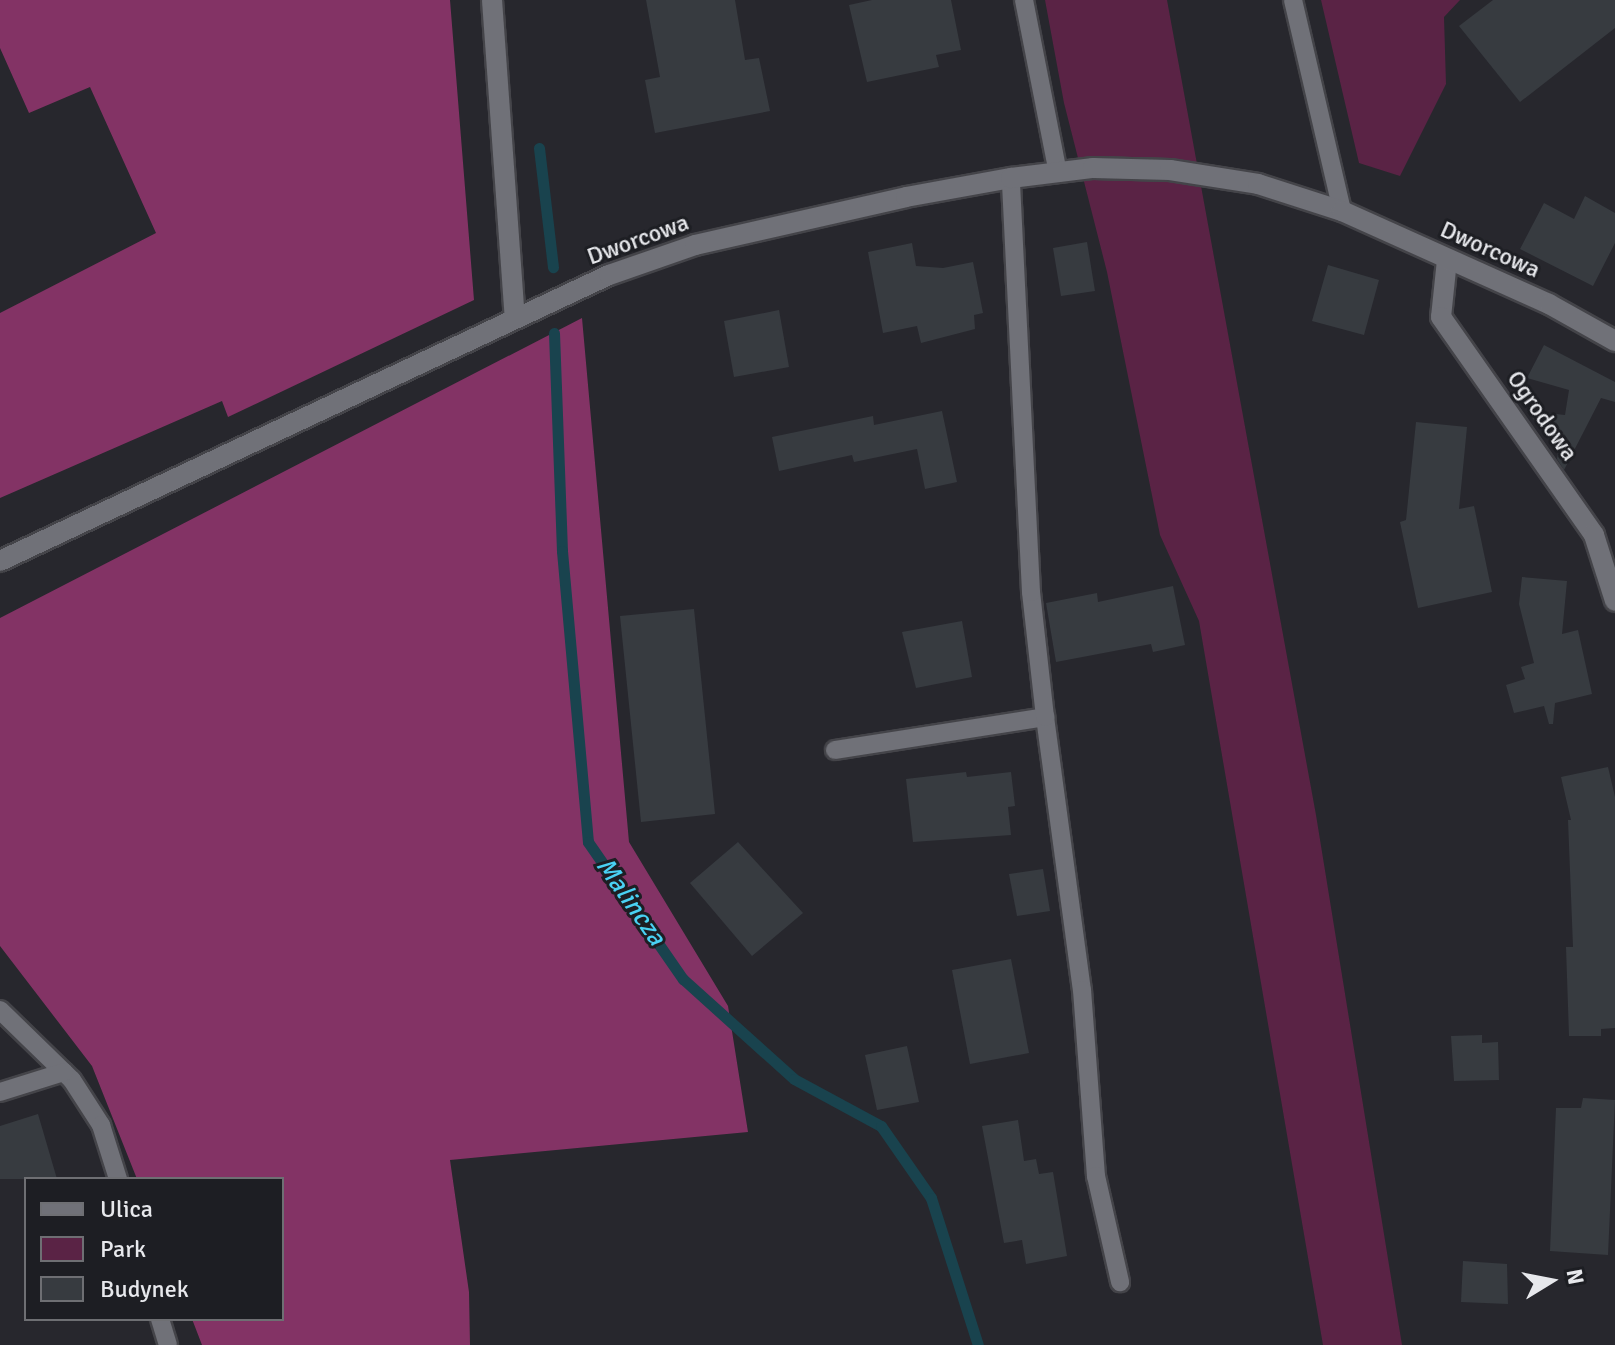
<!DOCTYPE html>
<style>
body{margin:0}
#map{position:relative;width:1615px;height:1345px;overflow:hidden;background:#27272d;font-family:Signika,sans-serif}
div>[style]{position:absolute}
.green>*{inset:0;background:#5a2345}
.forest>*{inset:0;background:#833365}
.stream>*{height:11px;margin:-5.5px;padding:0 5.5px;transform-origin:5.5px;border-radius:5.5px;background:#19434e}
.building>*{inset:0;background:#373b40}
.roads{filter:drop-shadow(2px 0 #444449) drop-shadow(-2px 0 #444449) drop-shadow(0 2px #444449) drop-shadow(0 -2px #444449)}
.service>*{height:18px;margin:-9px;padding:0 9px;transform-origin:9px;border-radius:9px;background:#707178}
.minor>*{height:20px;margin:-10px;padding:0 10px;transform-origin:10px;border-radius:10px;background:#707178}
span{translate:-50% -50%;white-space:nowrap;text-align:center;line-height:1.15;-webkit-text-stroke:6px #1d1e23;paint-order:stroke}
.street-label{font-size:24px;color:#e7e8ec}
.water-label{font-size:26px;color:#49d1f3;font-style:italic}
.legend{position:absolute;left:24px;top:1177px;width:260px;height:144px;box-sizing:border-box;background:#1d1e23;border:2px solid #6e6f73;margin:0;padding:10px 14px;list-style:none;font-size:24px;color:#e7e8ec}
.legend li{display:flex;align-items:center;gap:16px;height:40px}
.legend b{width:40px;border:2px solid #6e6f73}
.north{position:absolute;left:1511px;top:1241px;width:80px;height:80px;-webkit-text-stroke:6px #1d1e23;paint-order:stroke;rotate:80deg;font-size:22px;font-weight:700;line-height:32px;text-align:center;color:#e7e8ec}
.north::after{content:'';display:block;margin:auto;width:28px;height:36px;background:#e7e8ec;clip-path:polygon(50% 0,100% 100%,50% 72%,0 100%)}
</style>
<div id="map">
<div class="green">
<i style="clip-path:polygon(1045px 0,1167px 0,1316px 815px,1402px 1345px,1323px 1345px,1199px 621px,1160px 535px,1107px 272px,1064px 103px)"></i>
<i style="clip-path:polygon(1321px 0,1460px 0,1444px 17px,1446px 84px,1400px 176px,1359px 163px)"></i>
</div>
<div class="forest">
<i style="clip-path:polygon(0 0,450px 0,474px 300px,228px 417px,222px 401px,0 498px,0 313px,156px 233px,90px 87px,29px 113px,0 48px)"></i>
<i style="clip-path:polygon(582px 318px,629px 842px,728px 1006px,748px 1132px,450px 1160px,469px 1292px,470px 1345px,202px 1345px,192px 1319px,282px 1319px,282px 1179px,137px 1179px,92px 1066px,0 946px,0 618px)"></i>
</div>
<div class="stream">
<i style="left:539px;top:148px;width:120px;rotate:83.3deg"></i>
<i style="left:554px;top:333px;width:218px;rotate:87.9deg"></i>
<i style="left:562px;top:551px;width:292px;rotate:84.9deg"></i>
<i style="left:588px;top:842px;width:167px;rotate:55.3deg"></i>
<i style="left:683px;top:979px;width:149px;rotate:42deg"></i>
<i style="left:794px;top:1079px;width:99px;rotate:28.4deg"></i>
<i style="left:881px;top:1126px;width:88px;rotate:55.2deg"></i>
<i style="left:931px;top:1198px;width:154px;rotate:72.3deg"></i>
</div>
<div class="building">
<i style="clip-path:polygon(646px 0,735px 0,745px 60px,759px 58px,770px 111px,655px 133px,645px 80px,660px 77px)"></i>
<i style="clip-path:polygon(872px 0,951px 0,961px 50px,936px 55px,939px 67px,867px 82px,849px 5px)"></i>
<i style="clip-path:polygon(1493px 0,1615px 0,1615px 28px,1520px 102px,1459px 26px)"></i>
<i style="clip-path:polygon(1585px 196px,1615px 213px,1615px 243px,1593px 286px,1520px 249px,1544px 203px,1574px 219px)"></i>
<i style="clip-path:polygon(1087px 242px,1095px 291px,1061px 296px,1053px 248px)"></i>
<i style="clip-path:polygon(912px 243px,916px 266px,943px 268px,973px 262px,983px 313px,974px 315px,975px 329px,921px 343px,917px 326px,883px 333px,868px 252px)"></i>
<i style="clip-path:polygon(1328px 265px,1379px 280px,1364px 335px,1312px 321px)"></i>
<i style="clip-path:polygon(779px 310px,789px 367px,734px 377px,724px 321px)"></i>
<i style="clip-path:polygon(1544px 345px,1615px 382px,1615px 402px,1601px 398px,1564px 470px,1557px 459px,1558px 451px,1527px 411px,1565px 415px,1569px 390px,1527px 378px)"></i>
<i style="clip-path:polygon(942px 411px,957px 482px,925px 489px,917px 449px,854px 462px,852px 455px,779px 471px,772px 437px,873px 416px,874px 425px)"></i>
<i style="clip-path:polygon(1416px 422px,1467px 427px,1459px 509px,1474px 506px,1492px 592px,1418px 608px,1400px 522px,1406px 520px)"></i>
<i style="clip-path:polygon(1522px 577px,1567px 581px,1562px 634px,1578px 630px,1592px 694px,1555px 703px,1553px 724px,1549px 724px,1544px 706px,1514px 713px,1506px 685px,1525px 679px,1521px 667px,1534px 663px,1519px 604px)"></i>
<i style="clip-path:polygon(1173px 586px,1185px 645px,1153px 652px,1151px 644px,1056px 662px,1046px 603px,1097px 593px,1098px 602px)"></i>
<i style="clip-path:polygon(694px 609px,715px 814px,641px 822px,620px 616px)"></i>
<i style="clip-path:polygon(962px 621px,972px 677px,916px 688px,902px 632px)"></i>
<i style="clip-path:polygon(1608px 767px,1615px 797px,1615px 1028px,1601px 1029px,1601px 1036px,1569px 1036px,1566px 947px,1573px 947px,1568px 820px,1571px 820px,1561px 777px)"></i>
<i style="clip-path:polygon(966px 772px,967px 777px,1011px 772px,1015px 806px,1008px 807px,1011px 835px,913px 842px,906px 779px)"></i>
<i style="clip-path:polygon(738px 842px,803px 913px,752px 956px,690px 883px)"></i>
<i style="clip-path:polygon(1043px 869px,1050px 911px,1017px 916px,1009px 874px)"></i>
<i style="clip-path:polygon(1011px 959px,1029px 1053px,970px 1064px,952px 970px)"></i>
<i style="clip-path:polygon(1482px 1035px,1482px 1043px,1498px 1042px,1499px 1080px,1454px 1081px,1451px 1036px)"></i>
<i style="clip-path:polygon(907px 1046px,919px 1102px,877px 1110px,865px 1055px)"></i>
<i style="clip-path:polygon(1583px 1098px,1615px 1100px,1608px 1255px,1550px 1251px,1556px 1108px,1581px 1108px)"></i>
<i style="clip-path:polygon(38px 1114px,57px 1179px,0 1179px,0 1126px)"></i>
<i style="clip-path:polygon(1018px 1120px,1024px 1161px,1036px 1159px,1039px 1174px,1053px 1172px,1067px 1256px,1026px 1264px,1022px 1240px,1004px 1243px,982px 1126px)"></i>
<i style="clip-path:polygon(1463px 1261px,1507px 1264px,1508px 1304px,1461px 1302px)"></i>
</div>
<div class="roads">
<div class="service">
<i style="left:1024px;top:0;width:176px;rotate:78.9deg"></i>
<i style="left:1293px;top:0;width:217px;rotate:76.9deg"></i>
<i style="left:1045px;top:717px;width:275px;rotate:82.3deg"></i>
<i style="left:1082px;top:990px;width:187px;rotate:85.7deg"></i>
<i style="left:1096px;top:1176px;width:109px;rotate:77.2deg"></i>
<i style="left:835px;top:750px;width:213px;rotate:-8.9deg"></i>
<i style="left:1045px;top:717px;width:126px;rotate:-96.4deg"></i>
<i style="left:1031px;top:592px;width:414px;rotate:-92.8deg"></i>
<i style="left:0;top:1010px;width:100px;rotate:44.2deg"></i>
<i style="left:72px;top:1080px;width:54px;rotate:57.2deg"></i>
<i style="left:101px;top:1125px;width:57px;rotate:72.5deg"></i>
<i style="left:0;top:1092px;width:67px;rotate:-17.4deg"></i>
<i style="left:160px;top:1319px;width:27px;rotate:73deg"></i>
</div>
<div class="minor">
<i style="left:492px;top:0;width:318px;rotate:85.9deg"></i>
<i style="left:1447px;top:260px;width:57px;rotate:96deg"></i>
<i style="left:1441px;top:317px;width:266px;rotate:54.9deg"></i>
<i style="left:1594px;top:535px;width:69px;rotate:72.3deg"></i>
<i style="left:0;top:561px;width:673px;rotate:-25.16deg"></i>
<i style="left:609px;top:275px;width:91px;rotate:-19.2deg"></i>
<i style="left:695px;top:245px;width:216px;rotate:-12.8deg"></i>
<i style="left:906px;top:197px;width:107px;rotate:-10.3deg"></i>
<i style="left:1011px;top:178px;width:83px;rotate:-7deg"></i>
<i style="left:1093px;top:168px;width:77px;rotate:1.5deg"></i>
<i style="left:1170px;top:170px;width:89px;rotate:9deg"></i>
<i style="left:1258px;top:184px;width:88px;rotate:17.8deg"></i>
<i style="left:1342px;top:211px;width:227px;rotate:24.2deg"></i>
<i style="left:1549px;top:304px;width:76px;rotate:29.3deg"></i>
</div>
</div>
<div class="street-label">
<span style="left:638px;top:240px;rotate:-20deg">Dworcowa</span>
<span style="left:1490px;top:250px;rotate:24deg">Dworcowa</span>
<span style="left:1542px;top:416px;rotate:55deg">Ogrodowa</span>
</div>
<div class="water-label">
<span style="left:630px;top:902px;rotate:55deg">Malincza</span>
</div>
<ul class="legend">
<li><b style="height:10px;background:#707178"></b>Ulica</li>
<li><b style="height:22px;background:#5a2345"></b>Park</li>
<li><b style="height:22px;background:#373b40"></b>Budynek</li>
</ul>
<div class="north">N</div>
</div>
